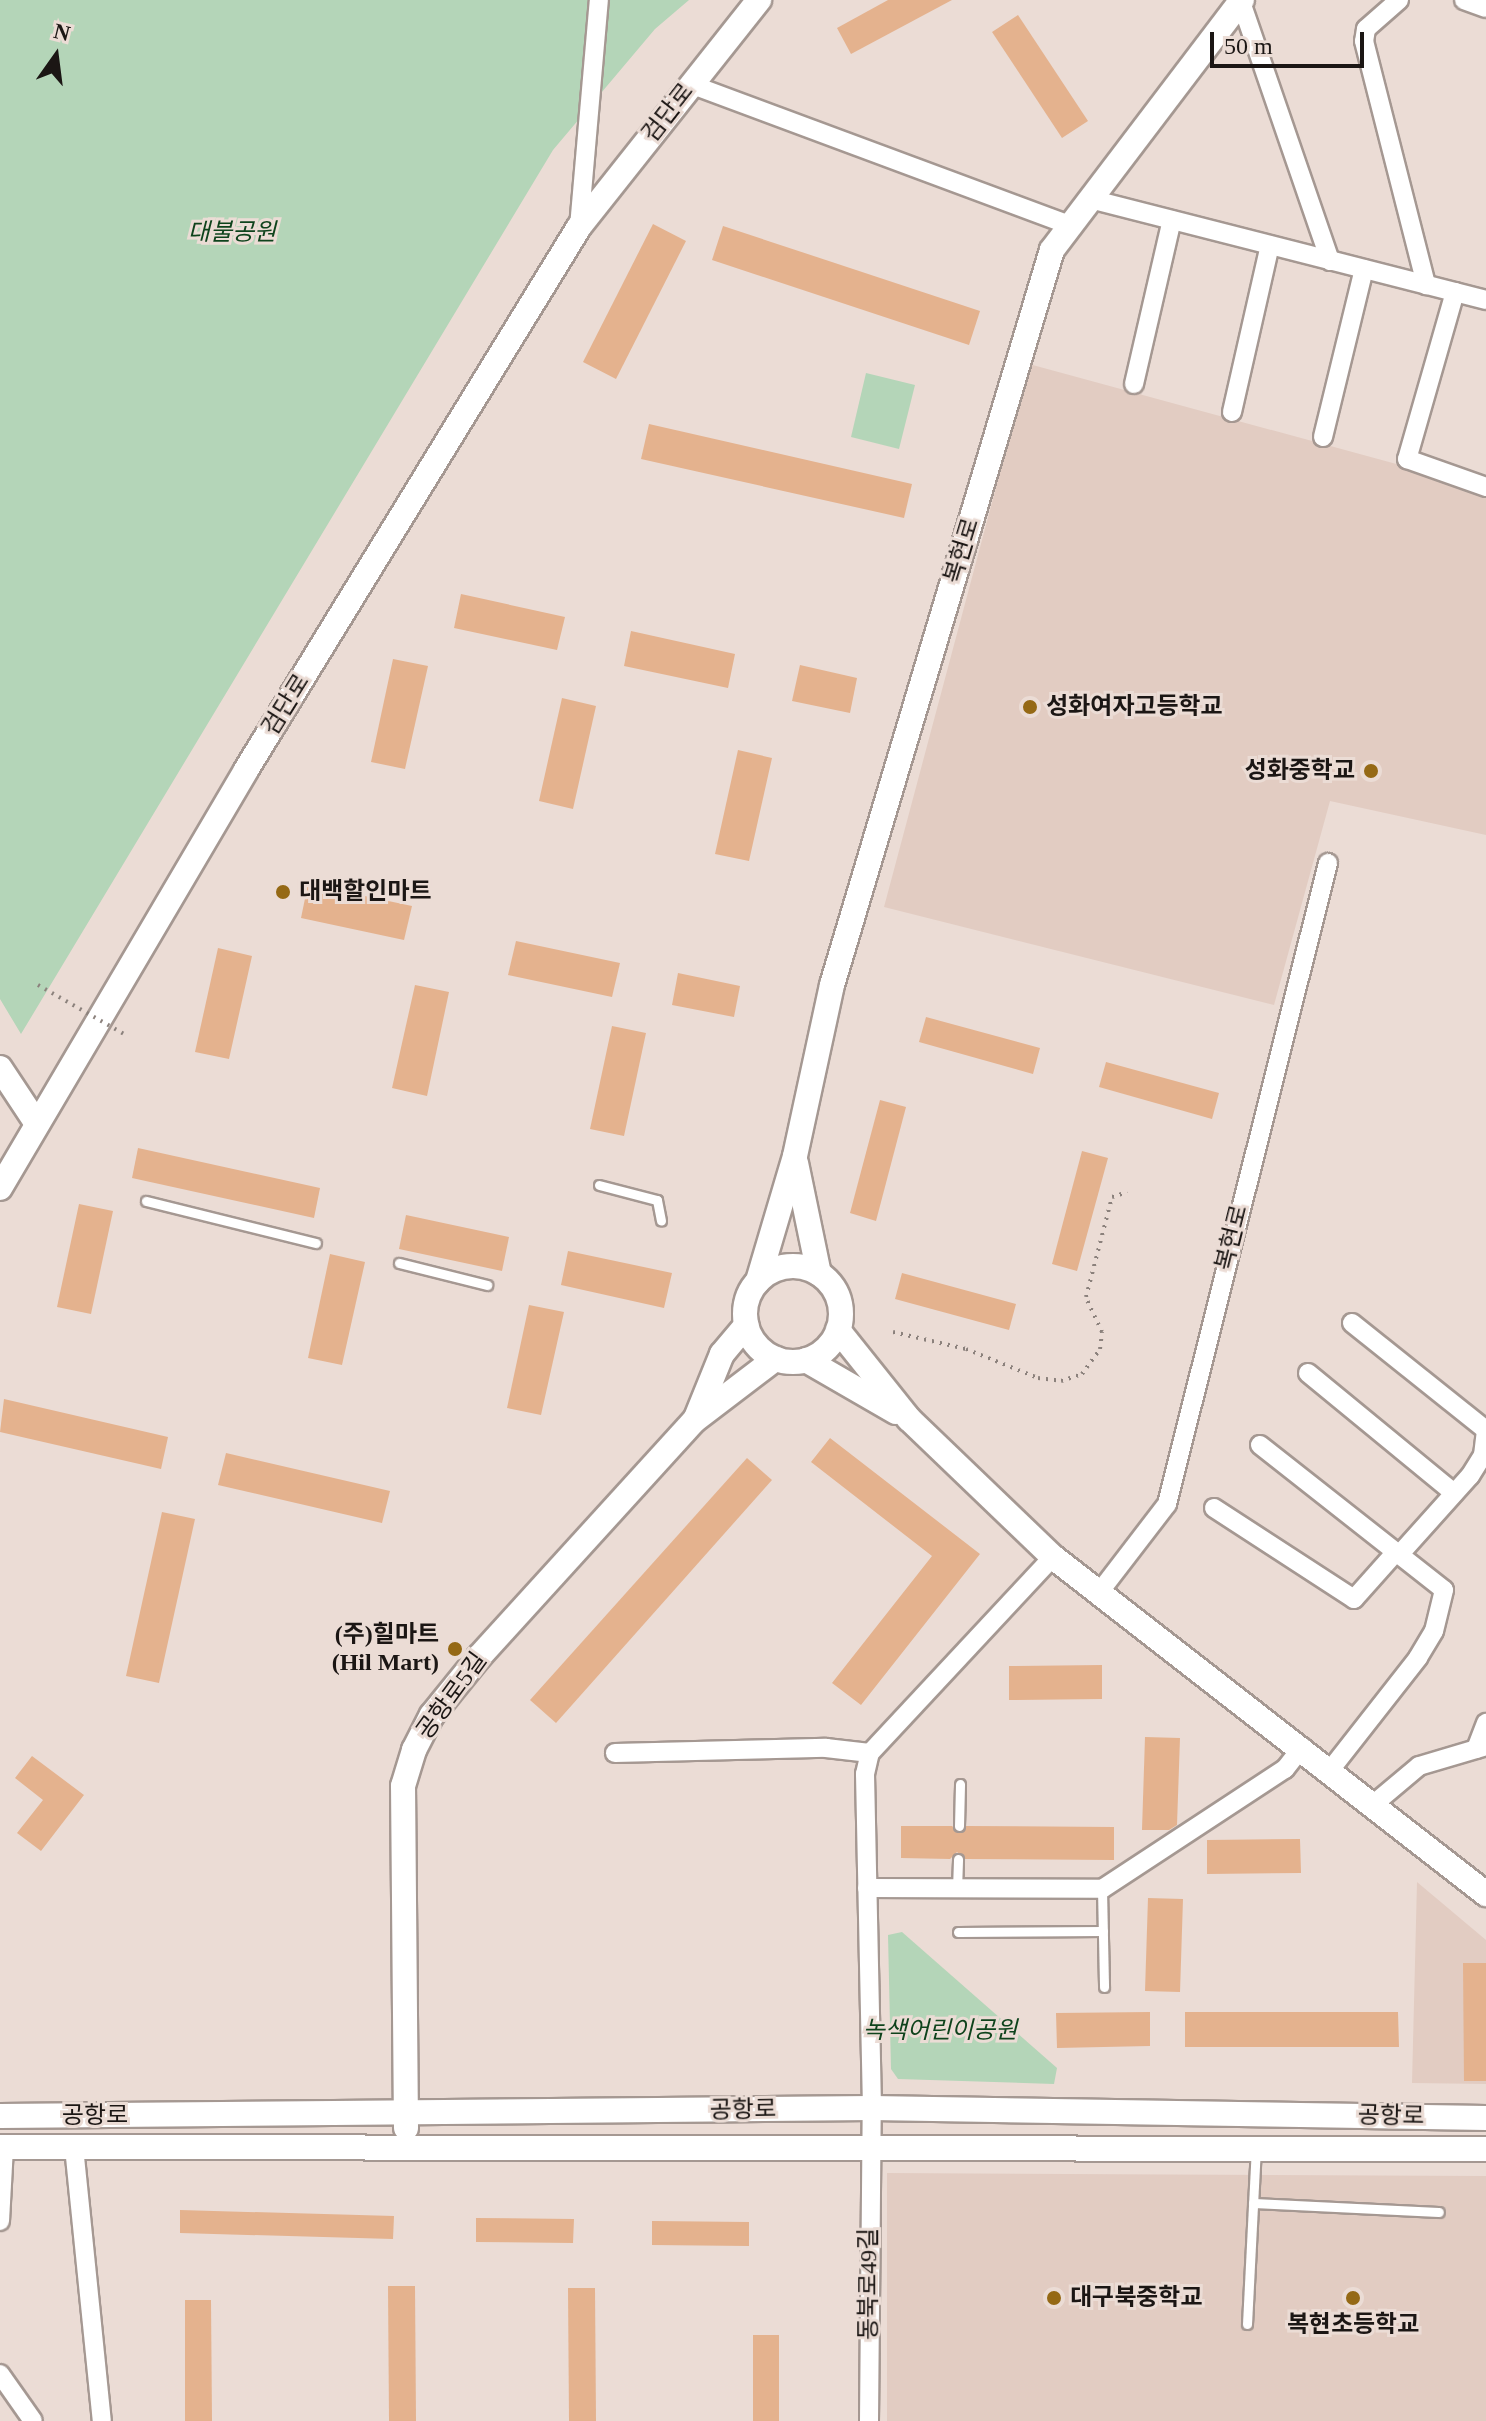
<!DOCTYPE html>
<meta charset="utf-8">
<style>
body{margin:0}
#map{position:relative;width:1486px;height:2421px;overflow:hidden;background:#ebdcd5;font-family:"Times New Roman","Noto Sans KR",serif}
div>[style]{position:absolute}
.built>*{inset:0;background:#e2ccc2}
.green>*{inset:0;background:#b4d5b8}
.building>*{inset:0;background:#e4b28e}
.path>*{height:4px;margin-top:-2px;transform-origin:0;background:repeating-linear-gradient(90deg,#8b817c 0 2px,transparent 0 8px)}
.roads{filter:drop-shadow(2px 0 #a59892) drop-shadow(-2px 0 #a59892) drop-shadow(0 2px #a59892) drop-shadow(0 -2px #a59892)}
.lane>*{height:9px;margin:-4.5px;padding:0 4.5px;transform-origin:4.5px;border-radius:4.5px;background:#fff}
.street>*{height:18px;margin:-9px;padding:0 9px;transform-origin:9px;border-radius:9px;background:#fff}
.secondary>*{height:24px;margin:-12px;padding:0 12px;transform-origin:12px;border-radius:12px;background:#fff}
.secondary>.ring{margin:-12px;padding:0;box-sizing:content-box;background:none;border:24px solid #fff;border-radius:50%}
.path-bridge>*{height:4px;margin-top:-2px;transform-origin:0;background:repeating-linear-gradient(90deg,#8b817c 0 2px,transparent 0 8px)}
.dots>*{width:22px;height:22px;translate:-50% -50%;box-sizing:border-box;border:4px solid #ebdcd5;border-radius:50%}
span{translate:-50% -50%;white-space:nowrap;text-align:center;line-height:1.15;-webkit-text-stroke:6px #ebdcd5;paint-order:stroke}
.street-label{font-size:24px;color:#1b1614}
.park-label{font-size:24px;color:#0e431c;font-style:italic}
.poi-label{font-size:24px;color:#1b1614;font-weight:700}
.left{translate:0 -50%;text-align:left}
.right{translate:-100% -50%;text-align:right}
.north{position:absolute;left:16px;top:16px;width:80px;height:80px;-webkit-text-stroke:6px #ebdcd5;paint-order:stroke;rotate:14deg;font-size:22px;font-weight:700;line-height:32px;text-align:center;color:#1b1614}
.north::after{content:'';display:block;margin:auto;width:28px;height:36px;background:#1b1614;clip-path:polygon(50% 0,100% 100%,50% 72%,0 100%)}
.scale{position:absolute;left:1210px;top:32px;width:154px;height:36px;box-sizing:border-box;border:4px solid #1b1614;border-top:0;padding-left:10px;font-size:24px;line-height:28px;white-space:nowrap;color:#1b1614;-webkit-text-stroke:6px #ebdcd5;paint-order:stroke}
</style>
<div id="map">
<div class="built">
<i style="clip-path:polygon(1029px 364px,1400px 465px,1486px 498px,1486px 835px,1330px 801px,1274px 1005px,884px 907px)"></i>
<i style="clip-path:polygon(1417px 1882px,1486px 1940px,1486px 2084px,1412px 2083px)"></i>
<i style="clip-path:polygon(887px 2173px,1486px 2176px,1486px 2421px,887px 2421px)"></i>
</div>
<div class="green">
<i style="clip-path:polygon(0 0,689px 0,655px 29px,553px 150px,21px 1034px,0 999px)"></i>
<i style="clip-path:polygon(866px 373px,915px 385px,899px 449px,851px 437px)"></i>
<i style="clip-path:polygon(902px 1932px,1057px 2068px,1054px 2084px,898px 2079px,891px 2069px,888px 1935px)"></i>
</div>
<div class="building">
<i style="clip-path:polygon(888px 0,952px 0,851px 54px,837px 28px)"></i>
<i style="clip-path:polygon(1018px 15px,1088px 121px,1062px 138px,992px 32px)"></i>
<i style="clip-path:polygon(653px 224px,686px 241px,616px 379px,583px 362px)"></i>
<i style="clip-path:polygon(723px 226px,980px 311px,969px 345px,712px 260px)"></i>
<i style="clip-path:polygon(649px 424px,912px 484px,904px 518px,641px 459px)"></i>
<i style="clip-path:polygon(461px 594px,565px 617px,557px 650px,454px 628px)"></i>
<i style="clip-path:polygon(631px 631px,735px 654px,728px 688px,624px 666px)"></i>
<i style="clip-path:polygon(393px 659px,428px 666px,405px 769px,371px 762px)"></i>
<i style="clip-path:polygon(800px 665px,857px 678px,850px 713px,792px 701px)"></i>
<i style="clip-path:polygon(562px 698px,596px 706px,573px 809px,539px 801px)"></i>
<i style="clip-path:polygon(738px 750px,772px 758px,749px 861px,715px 854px)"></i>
<i style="clip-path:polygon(308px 884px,412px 906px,404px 940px,301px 918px)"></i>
<i style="clip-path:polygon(516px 941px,620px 963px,612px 997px,508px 975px)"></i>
<i style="clip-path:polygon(218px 948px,252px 956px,229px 1059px,195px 1052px)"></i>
<i style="clip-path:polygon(678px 973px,740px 986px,734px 1017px,672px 1005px)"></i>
<i style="clip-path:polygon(415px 985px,449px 992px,427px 1096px,392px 1088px)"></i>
<i style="clip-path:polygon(926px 1017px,1040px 1048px,1033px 1074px,919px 1042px)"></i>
<i style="clip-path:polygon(612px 1026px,646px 1033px,624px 1136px,590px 1129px)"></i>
<i style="clip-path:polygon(1106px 1062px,1219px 1093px,1212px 1119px,1099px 1087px)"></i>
<i style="clip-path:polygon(880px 1100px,906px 1107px,876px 1221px,850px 1213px)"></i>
<i style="clip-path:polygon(138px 1148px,320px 1188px,314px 1218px,132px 1178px)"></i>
<i style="clip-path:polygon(1082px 1151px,1108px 1158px,1077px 1271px,1052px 1264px)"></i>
<i style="clip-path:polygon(79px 1204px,113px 1211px,91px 1314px,57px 1307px)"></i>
<i style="clip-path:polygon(406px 1215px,509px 1237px,502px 1271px,399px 1249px)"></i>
<i style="clip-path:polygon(568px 1251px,672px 1273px,664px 1308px,561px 1285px)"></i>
<i style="clip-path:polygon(330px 1254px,365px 1262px,342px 1365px,308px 1358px)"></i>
<i style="clip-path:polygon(902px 1273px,1016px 1304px,1009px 1330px,895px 1299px)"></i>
<i style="clip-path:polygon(529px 1305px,564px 1312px,541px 1415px,507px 1408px)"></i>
<i style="clip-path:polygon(4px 1399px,168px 1437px,161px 1469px,0 1432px)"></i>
<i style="clip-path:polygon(830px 1438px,980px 1554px,861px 1705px,832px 1683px,932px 1556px,811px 1462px)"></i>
<i style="clip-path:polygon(226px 1453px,390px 1491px,382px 1523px,218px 1485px)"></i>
<i style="clip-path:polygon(747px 1458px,772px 1480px,556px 1723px,530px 1700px)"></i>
<i style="clip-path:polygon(162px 1512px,195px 1519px,159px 1683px,126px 1676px)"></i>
<i style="clip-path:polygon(1102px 1665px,1102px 1699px,1009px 1700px,1009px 1666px)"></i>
<i style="clip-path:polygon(1145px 1737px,1180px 1738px,1177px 1825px,1169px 1830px,1142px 1830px)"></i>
<i style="clip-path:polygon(32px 1756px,84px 1795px,41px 1851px,17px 1833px,43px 1800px,15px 1778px)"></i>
<i style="clip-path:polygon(901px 1826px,952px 1826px,960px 1833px,966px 1826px,1114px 1827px,1114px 1860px,965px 1859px,957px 1852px,950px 1859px,901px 1858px)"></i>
<i style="clip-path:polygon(1300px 1839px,1301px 1873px,1207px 1874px,1207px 1840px)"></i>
<i style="clip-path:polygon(1148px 1898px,1183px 1899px,1180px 1992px,1145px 1991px)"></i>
<i style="clip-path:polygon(1463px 1963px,1486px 1963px,1486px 2081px,1464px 2081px)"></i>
<i style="clip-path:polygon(1150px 2012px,1150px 2046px,1057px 2048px,1056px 2013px)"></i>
<i style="clip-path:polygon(1185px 2012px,1398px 2012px,1399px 2047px,1185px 2047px)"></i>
<i style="clip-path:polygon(180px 2210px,394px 2216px,393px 2239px,180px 2233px)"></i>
<i style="clip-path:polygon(476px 2218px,574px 2219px,573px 2243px,476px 2242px)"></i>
<i style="clip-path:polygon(652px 2221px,749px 2222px,749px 2246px,652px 2245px)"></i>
<i style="clip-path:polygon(388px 2286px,415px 2286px,416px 2421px,389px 2421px)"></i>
<i style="clip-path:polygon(568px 2288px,595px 2288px,596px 2421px,569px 2421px)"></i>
<i style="clip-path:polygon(185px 2300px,211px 2300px,212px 2421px,185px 2421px)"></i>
<i style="clip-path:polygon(753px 2335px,779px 2335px,779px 2421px,753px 2421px)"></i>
</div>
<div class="path">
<i style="left:893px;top:1332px;width:75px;rotate:13.1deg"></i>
<i style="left:966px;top:1349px;width:78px;rotate:21.9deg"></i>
<i style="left:1038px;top:1378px;width:23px;rotate:7deg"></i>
<i style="left:1061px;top:1381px;width:22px;rotate:-18deg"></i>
<i style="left:1082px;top:1374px;width:31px;rotate:-54deg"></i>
<i style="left:1100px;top:1349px;width:17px;rotate:-83deg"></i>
<i style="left:1102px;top:1332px;width:38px;rotate:-115deg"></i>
<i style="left:1086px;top:1297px;width:103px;rotate:-75.4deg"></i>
<i style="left:1112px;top:1197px;width:16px;rotate:-18deg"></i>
</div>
<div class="roads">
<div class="lane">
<i style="left:599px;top:1185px;width:60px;rotate:14.5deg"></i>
<i style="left:657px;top:1200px;width:21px;rotate:79deg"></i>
<i style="left:146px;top:1201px;width:175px;rotate:13.9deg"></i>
<i style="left:399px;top:1263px;width:91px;rotate:14deg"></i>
<i style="left:959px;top:1826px;width:42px;rotate:-88.6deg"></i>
<i style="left:957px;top:1889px;width:30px;rotate:-88deg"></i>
<i style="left:1102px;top:1889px;width:98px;rotate:88.8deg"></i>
<i style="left:958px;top:1932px;width:145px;rotate:-0.4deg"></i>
<i style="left:1253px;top:2203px;width:186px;rotate:2.8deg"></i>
<i style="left:1247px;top:2324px;width:175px;rotate:-87.1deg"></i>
</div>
<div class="street">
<i style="left:1399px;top:0;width:44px;rotate:138.7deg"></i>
<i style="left:1366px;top:29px;width:12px;rotate:99deg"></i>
<i style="left:1364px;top:41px;width:252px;rotate:75.7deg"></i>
<i style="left:1464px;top:0;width:23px;rotate:20deg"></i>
<i style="left:1241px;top:2px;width:274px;rotate:71deg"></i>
<i style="left:690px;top:84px;width:405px;rotate:20.4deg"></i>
<i style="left:1090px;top:199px;width:409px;rotate:14.3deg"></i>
<i style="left:579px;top:227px;width:228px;rotate:-85deg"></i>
<i style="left:1455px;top:292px;width:174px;rotate:106deg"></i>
<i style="left:1407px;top:459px;width:84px;rotate:19.5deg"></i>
<i style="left:1134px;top:384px;width:168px;rotate:-77deg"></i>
<i style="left:1232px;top:412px;width:171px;rotate:-77.2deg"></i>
<i style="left:1323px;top:437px;width:173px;rotate:-76.3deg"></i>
<i style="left:1352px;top:1323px;width:171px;rotate:38.6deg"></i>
<i style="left:1308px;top:1373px;width:189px;rotate:39.4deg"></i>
<i style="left:1260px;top:1445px;width:234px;rotate:38.2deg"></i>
<i style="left:1444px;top:1590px;width:42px;rotate:103.7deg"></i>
<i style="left:1434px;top:1631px;width:31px;rotate:121deg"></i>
<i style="left:1418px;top:1658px;width:141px;rotate:128.1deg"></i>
<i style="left:1214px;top:1508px;width:167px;rotate:33deg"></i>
<i style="left:1354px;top:1599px;width:62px;rotate:-48.3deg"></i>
<i style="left:1399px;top:1555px;width:106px;rotate:-48.1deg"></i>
<i style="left:1470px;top:1476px;width:25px;rotate:-58deg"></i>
<i style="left:1483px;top:1455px;width:24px;rotate:-83deg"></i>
<i style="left:1098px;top:1594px;width:113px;rotate:-52.5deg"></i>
<i style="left:1167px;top:1504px;width:661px;rotate:-75.9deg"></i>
<i style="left:1476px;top:1749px;width:28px;rotate:-69deg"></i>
<i style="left:615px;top:1753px;width:211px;rotate:-1.4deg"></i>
<i style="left:826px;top:1748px;width:44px;rotate:6.5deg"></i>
<i style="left:1375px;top:1803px;width:57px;rotate:-40.1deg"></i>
<i style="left:1419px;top:1766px;width:70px;rotate:-16.6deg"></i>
<i style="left:867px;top:1888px;width:235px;rotate:0.2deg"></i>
<i style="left:1102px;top:1889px;width:219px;rotate:-33.3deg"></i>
<i style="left:1285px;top:1769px;width:28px;rotate:-52deg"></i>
<i style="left:74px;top:2147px;width:275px;rotate:84.2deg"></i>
<i style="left:0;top:2221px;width:74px;rotate:-86.9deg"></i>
<i style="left:0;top:2374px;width:57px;rotate:54.9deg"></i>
<i style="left:869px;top:2421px;width:313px;rotate:-89.5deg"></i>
<i style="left:872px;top:2108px;width:334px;rotate:-91.2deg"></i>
<i style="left:865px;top:1774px;width:22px;rotate:-77deg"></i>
<i style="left:870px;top:1753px;width:268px;rotate:-47deg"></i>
</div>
<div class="secondary">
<i style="left:0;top:1068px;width:67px;rotate:56.5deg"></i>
<i style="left:796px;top:1163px;width:113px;rotate:78.3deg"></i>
<i style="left:0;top:1188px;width:485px;rotate:-59.5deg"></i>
<i style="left:246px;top:770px;width:637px;rotate:-58.48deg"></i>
<i style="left:579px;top:227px;width:290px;rotate:-51.6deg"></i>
<i class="ring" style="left:745px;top:1266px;width:72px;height:72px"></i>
<i style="left:758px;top:1281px;width:130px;rotate:-73.5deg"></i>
<i style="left:795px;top:1156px;width:175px;rotate:-77.8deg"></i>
<i style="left:832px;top:985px;width:767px;rotate:-73.34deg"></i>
<i style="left:1052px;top:250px;width:314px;rotate:-52.8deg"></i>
<i style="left:838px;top:1330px;width:114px;rotate:51.4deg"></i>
<i style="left:909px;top:1419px;width:199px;rotate:43.8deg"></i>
<i style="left:1053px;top:1557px;width:549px;rotate:37.89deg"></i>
<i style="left:806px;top:1360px;width:104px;rotate:30deg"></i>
<i style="left:696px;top:1418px;width:69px;rotate:-67.9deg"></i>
<i style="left:722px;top:1354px;width:38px;rotate:-50deg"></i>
<i style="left:0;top:2116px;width:872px;rotate:-0.53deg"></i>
<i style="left:872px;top:2108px;width:614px;rotate:0.93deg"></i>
<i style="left:406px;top:2128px;width:342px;rotate:-90.5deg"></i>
<i style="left:403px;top:1786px;width:38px;rotate:-73deg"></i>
<i style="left:414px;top:1750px;width:39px;rotate:-63deg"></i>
<i style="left:432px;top:1715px;width:75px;rotate:-51deg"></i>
<i style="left:479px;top:1657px;width:321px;rotate:-47.7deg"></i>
<i style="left:695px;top:1420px;width:101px;rotate:-37.3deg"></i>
<i style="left:0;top:2147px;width:1486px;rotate:0.08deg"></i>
</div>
</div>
<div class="path-bridge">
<i style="left:38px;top:985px;width:99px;rotate:29.7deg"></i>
</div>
<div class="dots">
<i style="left:1030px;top:707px;background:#956915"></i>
<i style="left:1371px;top:771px;background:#956915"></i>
<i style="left:283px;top:892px;background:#956915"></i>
<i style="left:455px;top:1649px;background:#956915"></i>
<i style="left:1054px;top:2298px;background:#956915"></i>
<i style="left:1353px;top:2298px;background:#956915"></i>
</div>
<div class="street-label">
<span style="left:668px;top:113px;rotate:-52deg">검단로</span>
<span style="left:962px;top:551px;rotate:-73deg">복현로</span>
<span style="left:286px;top:705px;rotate:-58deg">검단로</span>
<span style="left:1232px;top:1238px;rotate:-76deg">복현로</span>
<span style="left:452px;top:1696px;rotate:-54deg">공항로5길</span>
<span style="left:743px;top:2110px;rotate:-1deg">공항로</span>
<span style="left:95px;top:2116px">공항로</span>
<span style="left:1391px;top:2116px;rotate:1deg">공항로</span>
<span style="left:869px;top:2284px;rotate:-90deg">동북로49길</span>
</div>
<div class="park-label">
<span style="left:232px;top:233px">대불공원</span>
<span style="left:940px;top:2031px">녹색어린이공원</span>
</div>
<div class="poi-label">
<span class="left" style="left:1046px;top:707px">성화여자고등학교</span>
<span class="right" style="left:1355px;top:771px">성화중학교</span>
<span class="left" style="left:299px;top:892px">대백할인마트</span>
<span class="right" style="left:439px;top:1649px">(주)힐마트<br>(Hil Mart)</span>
<span class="left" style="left:1070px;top:2298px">대구북중학교</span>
<span style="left:1353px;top:2325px">복현초등학교</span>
</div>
<div class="north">N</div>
<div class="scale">50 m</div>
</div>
